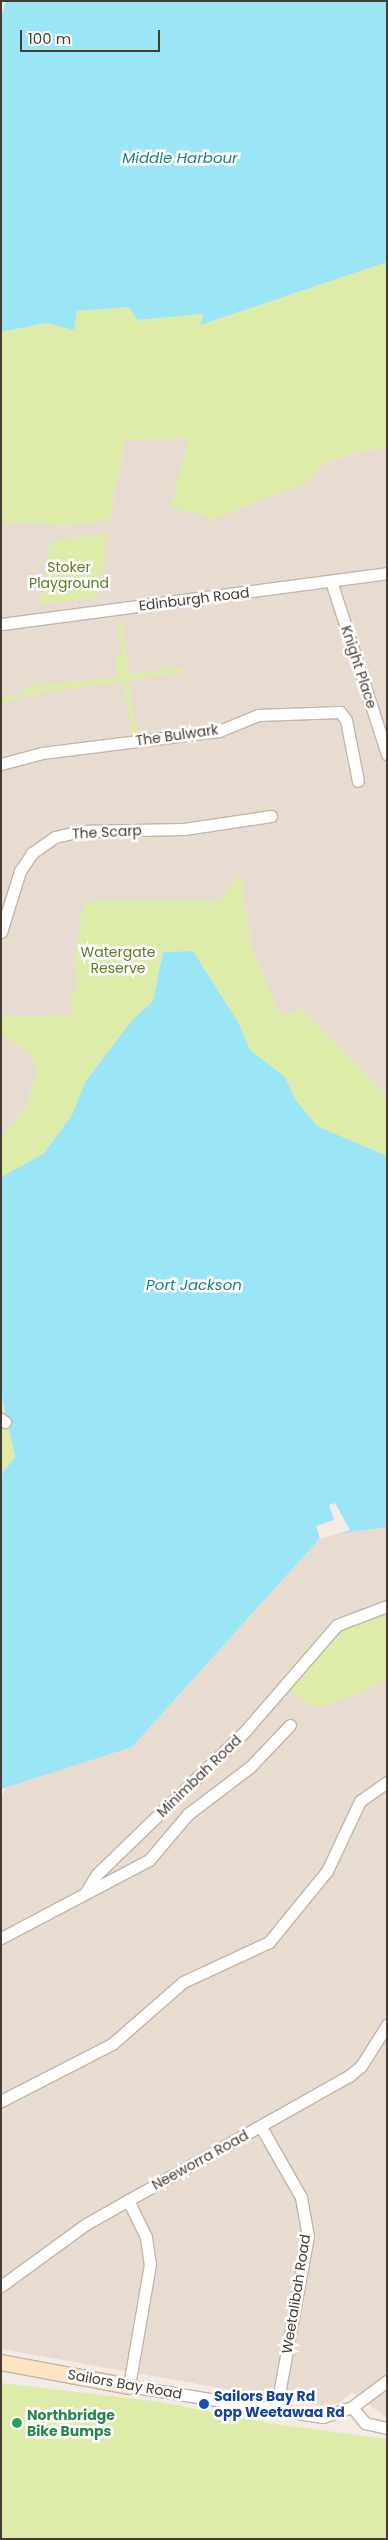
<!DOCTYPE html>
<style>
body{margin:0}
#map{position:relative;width:388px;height:2540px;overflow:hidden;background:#f4ebe4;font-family:Poppins,sans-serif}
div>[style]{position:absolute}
.residential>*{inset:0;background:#e8dcd1}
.green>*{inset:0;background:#ddeca8}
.water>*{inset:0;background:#9ae6f7}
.pier>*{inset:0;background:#f4ebe4}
.roads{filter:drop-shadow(1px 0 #c3b4a9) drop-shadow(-1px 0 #c3b4a9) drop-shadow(0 1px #c3b4a9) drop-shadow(0 -1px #c3b4a9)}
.street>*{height:11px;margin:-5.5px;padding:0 5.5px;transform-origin:5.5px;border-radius:5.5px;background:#fff}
.secondary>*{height:15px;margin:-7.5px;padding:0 7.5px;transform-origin:7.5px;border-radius:7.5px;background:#ffe3c2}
.dots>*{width:14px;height:14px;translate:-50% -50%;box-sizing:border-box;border:2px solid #fff;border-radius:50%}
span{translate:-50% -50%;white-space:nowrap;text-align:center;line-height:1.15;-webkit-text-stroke:5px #fff;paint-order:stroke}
.park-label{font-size:14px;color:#597d21}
.street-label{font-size:14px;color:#463b33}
.transit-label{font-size:14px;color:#164399;font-weight:700}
.left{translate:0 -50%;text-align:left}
.leisure-label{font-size:14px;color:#27864d;font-weight:700}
.water-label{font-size:15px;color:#1e7b91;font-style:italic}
.frame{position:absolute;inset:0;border:2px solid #463b33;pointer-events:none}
.scale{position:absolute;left:20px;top:30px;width:140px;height:22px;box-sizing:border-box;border:2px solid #463b33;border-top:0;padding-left:6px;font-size:15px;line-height:18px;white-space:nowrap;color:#463b33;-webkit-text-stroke:4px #fff;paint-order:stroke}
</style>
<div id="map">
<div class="residential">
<i style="clip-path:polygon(189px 438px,310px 481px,317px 467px,349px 454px,387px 448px,387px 1097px,330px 1039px,280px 1016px,252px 949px,240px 874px,221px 901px,91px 901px,74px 961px,79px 992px,73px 1015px,1px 1017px,1px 522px,73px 525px,109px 519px,125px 440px)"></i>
<i style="clip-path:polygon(1px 1034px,31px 1054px,37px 1071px,25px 1109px,1px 1138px)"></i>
<i style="clip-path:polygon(387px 1527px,387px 2418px,352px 2392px,339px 2403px,322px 2406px,1px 2349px,1px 1800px,7px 1784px,132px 1747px,322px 1536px)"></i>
</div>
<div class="green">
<i style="clip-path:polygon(387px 262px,387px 448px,349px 454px,317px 467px,310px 481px,214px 519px,171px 507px,189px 438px,125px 440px,109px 519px,73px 525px,1px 522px,1px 332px,46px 323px,74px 330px,77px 311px,129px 307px,137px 320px,203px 314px,202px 325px)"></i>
<i style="clip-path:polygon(107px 534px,98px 597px,39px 605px,51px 541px)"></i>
<i style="clip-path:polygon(122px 622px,129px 674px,183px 668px,184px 673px,129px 680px,137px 735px,132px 736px,124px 682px,49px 691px,1px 703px,1px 697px,22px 694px,23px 688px,118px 677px,116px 657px,122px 655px,117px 623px)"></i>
<i style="clip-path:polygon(240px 874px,252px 949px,280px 1015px,302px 1009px,387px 1097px,387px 1156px,317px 1126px,295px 1099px,285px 1077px,250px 1050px,238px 1022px,193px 951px,163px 952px,153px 1001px,132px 1020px,85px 1082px,72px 1115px,43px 1154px,1px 1177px,1px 1138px,25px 1109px,37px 1071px,31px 1054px,1px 1034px,1px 1017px,73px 1015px,70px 994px,79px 992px,74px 961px,83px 907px,91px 901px,220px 901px)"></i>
<i style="clip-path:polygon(1px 1397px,15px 1457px,1px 1475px)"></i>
<i style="clip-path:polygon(387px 1607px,387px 1678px,358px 1694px,313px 1708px,289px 1690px,304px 1662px,337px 1625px)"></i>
<i style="clip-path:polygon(1px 2383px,161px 2402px,268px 2423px,387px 2439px,387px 2539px,1px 2539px)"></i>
</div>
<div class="water">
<i style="clip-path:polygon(6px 1px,387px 1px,387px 262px,201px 325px,203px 314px,137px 320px,129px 307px,77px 311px,74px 330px,46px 323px,1px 332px,1px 17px)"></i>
<i style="clip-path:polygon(193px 951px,238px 1022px,250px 1050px,285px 1077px,295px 1099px,317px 1126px,387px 1156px,387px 1527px,322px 1536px,132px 1747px,1px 1789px,1px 1475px,15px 1457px,1px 1393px,1px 1177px,43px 1154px,72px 1115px,85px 1082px,132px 1020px,153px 1001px,163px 952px)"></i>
</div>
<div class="pier">
<i style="clip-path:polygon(335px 1503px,350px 1530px,320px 1539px,316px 1526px,334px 1520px,329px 1505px)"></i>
</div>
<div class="roads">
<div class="street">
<i style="left:331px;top:581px;width:182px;rotate:72.1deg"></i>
<i style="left:1px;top:624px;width:389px;rotate:-7.5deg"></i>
<i style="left:1px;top:764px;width:42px;rotate:-15deg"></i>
<i style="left:42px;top:753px;width:178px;rotate:-7.1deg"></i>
<i style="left:219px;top:731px;width:42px;rotate:-22.3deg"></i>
<i style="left:258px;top:715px;width:82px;rotate:-2.1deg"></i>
<i style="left:340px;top:712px;width:10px;rotate:53deg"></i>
<i style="left:346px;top:720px;width:62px;rotate:78.9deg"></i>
<i style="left:1px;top:932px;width:64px;rotate:-72.7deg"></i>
<i style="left:20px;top:871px;width:22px;rotate:-56deg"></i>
<i style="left:32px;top:853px;width:28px;rotate:-35deg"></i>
<i style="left:55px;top:837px;width:26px;rotate:-13deg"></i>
<i style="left:80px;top:831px;width:104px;rotate:-1.1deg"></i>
<i style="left:184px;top:829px;width:88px;rotate:-8.5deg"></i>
<i style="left:1px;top:1419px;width:5px;rotate:37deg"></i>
<i style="left:86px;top:1892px;width:21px;rotate:-59deg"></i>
<i style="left:97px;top:1874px;width:207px;rotate:-44deg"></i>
<i style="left:246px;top:1730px;width:139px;rotate:-49.1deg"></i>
<i style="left:337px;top:1625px;width:53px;rotate:-20.8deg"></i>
<i style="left:1px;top:1938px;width:167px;rotate:-27.8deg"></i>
<i style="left:149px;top:1860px;width:60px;rotate:-49.7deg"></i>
<i style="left:188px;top:1814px;width:78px;rotate:-37.2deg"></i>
<i style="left:250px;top:1767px;width:58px;rotate:-46.4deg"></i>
<i style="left:1px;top:2101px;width:125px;rotate:-27.2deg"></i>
<i style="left:112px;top:2044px;width:94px;rotate:-41.1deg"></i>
<i style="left:183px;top:1982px;width:95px;rotate:-24.9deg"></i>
<i style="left:269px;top:1942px;width:92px;rotate:-50.8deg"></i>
<i style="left:327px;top:1871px;width:77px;rotate:-64.8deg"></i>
<i style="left:360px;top:1801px;width:33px;rotate:-35deg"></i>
<i style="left:261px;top:2127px;width:81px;rotate:60.3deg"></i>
<i style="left:301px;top:2197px;width:40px;rotate:80deg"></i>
<i style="left:308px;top:2236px;width:178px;rotate:100.4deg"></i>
<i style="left:128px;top:2200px;width:41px;rotate:64.1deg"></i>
<i style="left:146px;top:2237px;width:27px;rotate:82deg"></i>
<i style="left:150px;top:2264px;width:124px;rotate:99.8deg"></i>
<i style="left:129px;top:2386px;width:196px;rotate:9.1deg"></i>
<i style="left:323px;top:2417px;width:31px;rotate:-19deg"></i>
<i style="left:352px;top:2407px;width:44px;rotate:-36.6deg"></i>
<i style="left:1px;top:2286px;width:105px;rotate:-36.1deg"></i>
<i style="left:86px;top:2224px;width:302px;rotate:-29.4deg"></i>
<i style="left:349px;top:2076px;width:16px;rotate:-40deg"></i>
<i style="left:361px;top:2066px;width:49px;rotate:-57.6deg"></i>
<i style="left:352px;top:2407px;width:21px;rotate:51deg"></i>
<i style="left:365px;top:2423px;width:23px;rotate:13deg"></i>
</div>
<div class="secondary">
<i style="left:1px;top:2362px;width:130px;rotate:10.6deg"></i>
</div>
</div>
<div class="dots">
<i style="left:204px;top:2404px;background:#1a4fb4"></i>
<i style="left:17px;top:2423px;background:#2e9e5b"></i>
</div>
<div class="park-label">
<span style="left:69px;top:575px">Stoker<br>Playground</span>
<span style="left:118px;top:960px">Watergate<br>Reserve</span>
</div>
<div class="street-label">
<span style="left:194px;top:599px;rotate:-7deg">Edinburgh Road</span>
<span style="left:359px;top:667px;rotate:72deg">Knight Place</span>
<span style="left:177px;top:735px;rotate:-8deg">The Bulwark</span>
<span style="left:107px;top:832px;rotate:-3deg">The Scarp</span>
<span style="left:199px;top:1776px;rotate:-44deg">Minimbah Road</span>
<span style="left:200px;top:2160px;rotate:-29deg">Neeworra Road</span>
<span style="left:296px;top:2294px;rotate:-81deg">Weetalibah Road</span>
<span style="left:125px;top:2384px;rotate:10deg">Sailors Bay Road</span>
</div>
<div class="transit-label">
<span class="left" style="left:214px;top:2404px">Sailors Bay Rd<br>opp Weetawaa Rd</span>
</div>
<div class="leisure-label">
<span class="left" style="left:27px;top:2423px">Northbridge<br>Bike Bumps</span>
</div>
<div class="water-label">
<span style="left:180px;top:158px">Middle Harbour</span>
<span style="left:194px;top:1285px">Port Jackson</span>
</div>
<div class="frame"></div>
<div class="scale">100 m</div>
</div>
